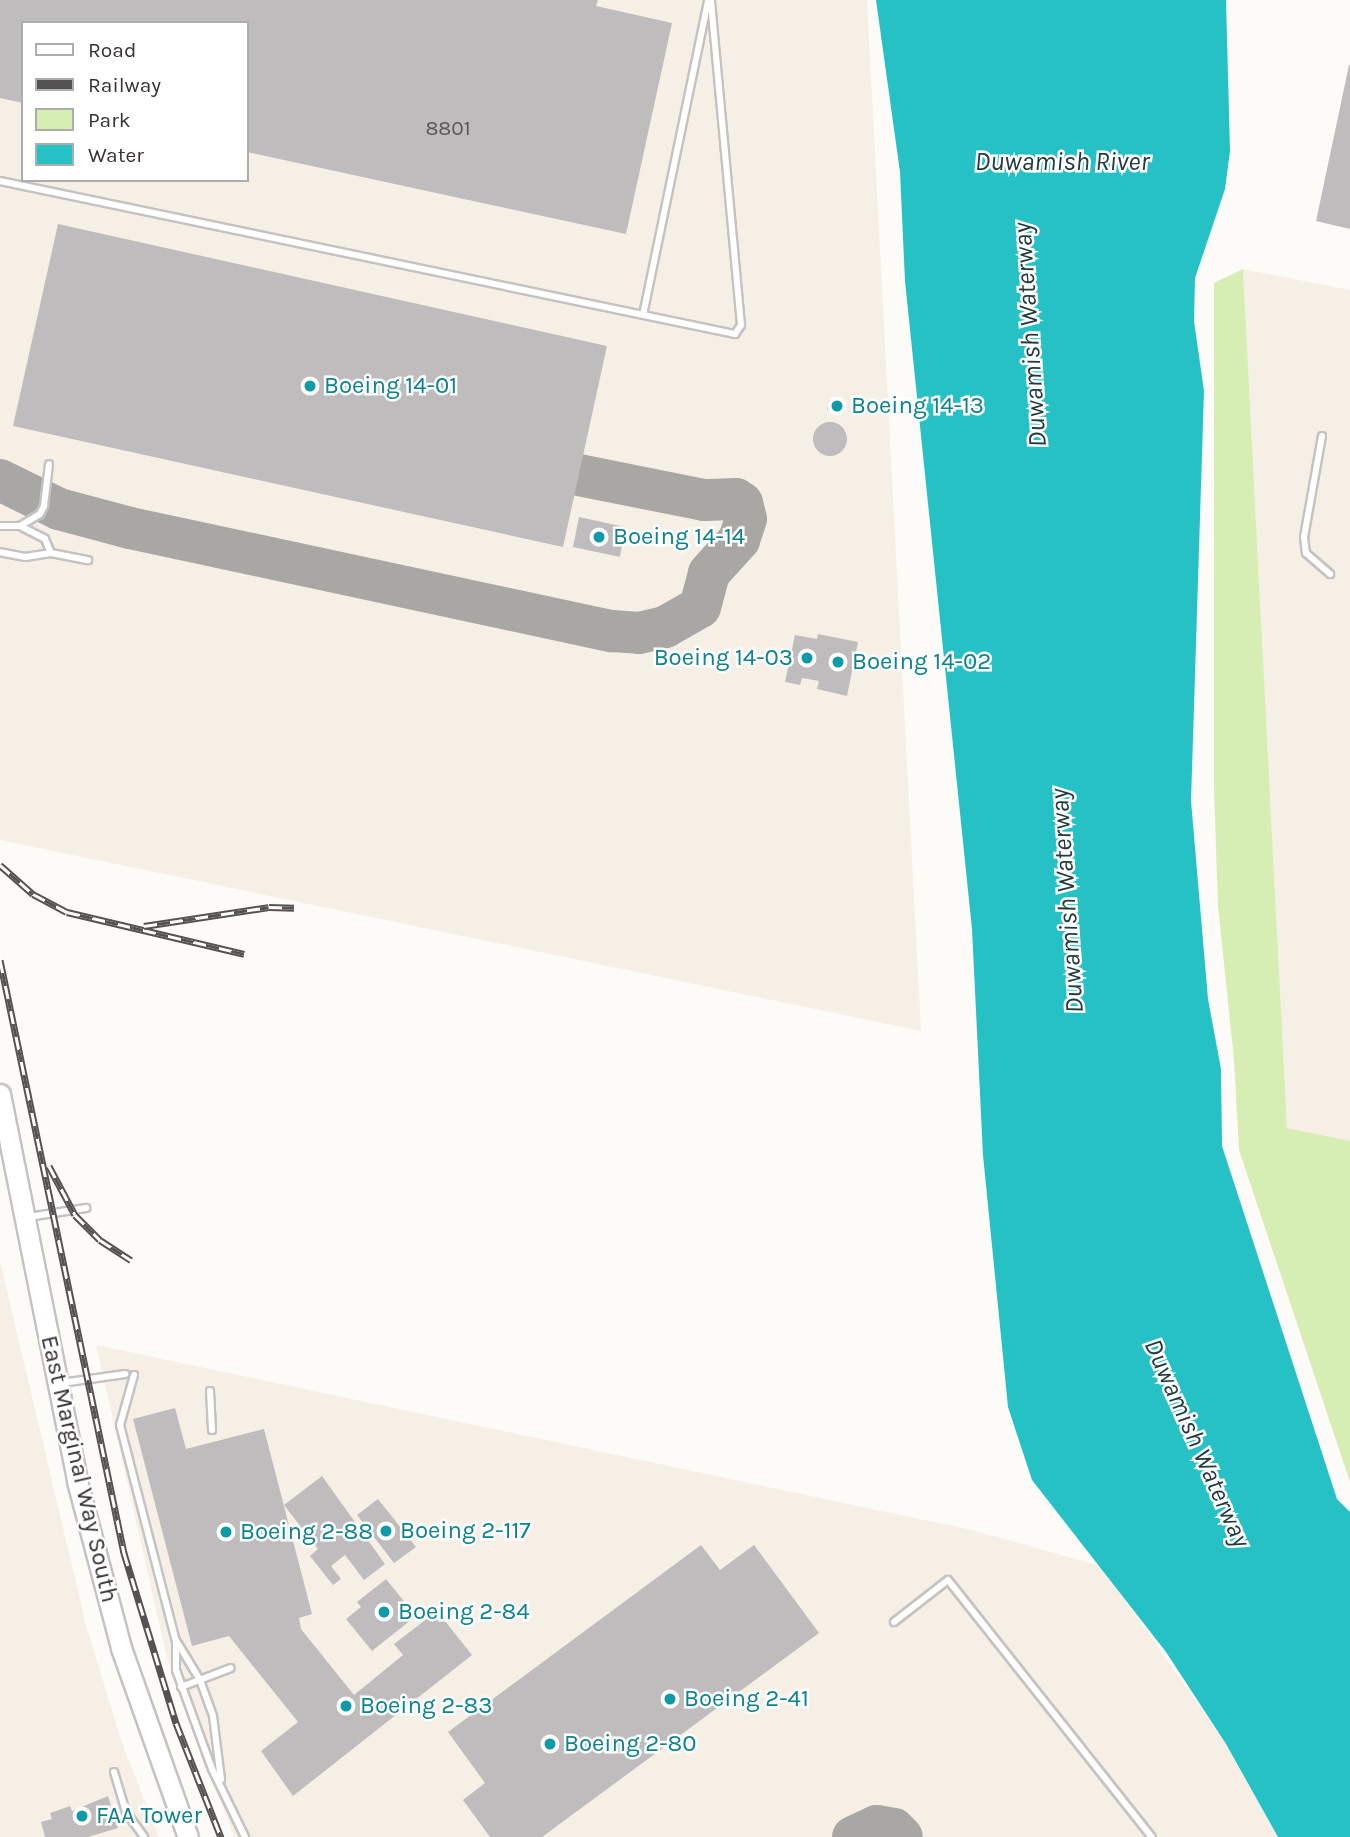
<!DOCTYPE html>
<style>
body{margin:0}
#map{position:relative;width:1350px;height:1837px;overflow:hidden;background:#fdfbf8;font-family:Karla,sans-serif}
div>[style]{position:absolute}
.built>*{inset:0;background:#f6efe5}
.green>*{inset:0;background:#d6edb4}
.water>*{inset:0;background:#26c1c5}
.taxiway>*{height:42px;margin:-21px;padding:0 21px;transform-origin:21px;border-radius:21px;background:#a8a7a4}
.building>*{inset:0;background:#bfbcbe}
.round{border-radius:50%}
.roads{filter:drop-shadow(2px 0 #c5c3c1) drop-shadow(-2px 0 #c5c3c1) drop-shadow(0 2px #c5c3c1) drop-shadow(0 -2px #c5c3c1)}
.service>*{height:6px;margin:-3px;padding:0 3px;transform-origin:3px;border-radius:3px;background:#fff}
.primary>*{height:19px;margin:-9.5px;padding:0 9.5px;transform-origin:9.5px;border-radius:9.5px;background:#fff}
.rail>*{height:7px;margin-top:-3.5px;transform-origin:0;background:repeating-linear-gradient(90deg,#fff 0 13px,#545351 0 26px);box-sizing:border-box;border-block:2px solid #545351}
.dots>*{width:19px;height:19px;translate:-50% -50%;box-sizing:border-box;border:4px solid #fff;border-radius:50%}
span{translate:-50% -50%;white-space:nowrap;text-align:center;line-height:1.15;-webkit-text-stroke:5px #fff;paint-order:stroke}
.number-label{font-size:21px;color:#575555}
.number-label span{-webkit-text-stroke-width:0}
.culture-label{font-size:24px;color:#0d838f}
.left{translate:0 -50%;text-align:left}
.right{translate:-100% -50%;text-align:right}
.street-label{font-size:24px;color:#343332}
.water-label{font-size:26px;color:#223a3b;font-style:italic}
.legend{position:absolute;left:21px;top:21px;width:228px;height:161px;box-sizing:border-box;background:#fff;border:2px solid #aeadad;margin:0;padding:9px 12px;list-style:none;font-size:21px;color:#343332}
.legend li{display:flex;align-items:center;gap:14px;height:35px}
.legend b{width:35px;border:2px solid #aeadad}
</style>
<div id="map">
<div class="built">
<i style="clip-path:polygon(evenodd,0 0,867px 0,921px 1031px,0 840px,0 0,23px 23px,247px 23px,247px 180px,23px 180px,23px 23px)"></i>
<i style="clip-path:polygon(1243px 269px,1350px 290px,1350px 1141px,1287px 1128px)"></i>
<i style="clip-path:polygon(0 1261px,86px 1625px,122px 1743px,159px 1837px,0 1837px)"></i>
<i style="clip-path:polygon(96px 1345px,972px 1530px,1101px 1566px,1226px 1744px,1278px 1837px,234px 1837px,167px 1658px)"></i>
</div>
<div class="green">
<i style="clip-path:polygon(1243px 269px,1287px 1128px,1350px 1141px,1350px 1482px,1239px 1150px,1234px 1060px,1218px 906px,1214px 789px,1214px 283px)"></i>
</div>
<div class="water">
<i style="clip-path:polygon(876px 0,1226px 0,1230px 151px,1225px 189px,1195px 278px,1194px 321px,1204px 391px,1191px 801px,1208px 999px,1221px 1069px,1222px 1146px,1337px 1499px,1350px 1512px,1350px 1837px,1278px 1837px,1226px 1744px,1166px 1652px,1032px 1480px,1008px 1407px,983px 1155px,972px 929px,905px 281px,900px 172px)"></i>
</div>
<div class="taxiway">
<i style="left:0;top:480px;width:66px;rotate:26.2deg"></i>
<i style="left:59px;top:509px;width:73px;rotate:15deg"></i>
<i style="left:130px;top:528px;width:493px;rotate:12.1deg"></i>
<i style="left:612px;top:631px;width:27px;rotate:4deg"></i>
<i style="left:639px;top:633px;width:27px;rotate:-13deg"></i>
<i style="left:665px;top:627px;width:40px;rotate:-29.7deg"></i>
<i style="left:700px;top:607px;width:35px;rotate:-75deg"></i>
<i style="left:709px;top:573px;width:45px;rotate:-47.7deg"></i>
<i style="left:739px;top:540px;width:22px;rotate:-72deg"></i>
<i style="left:746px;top:519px;width:16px;rotate:-104deg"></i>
<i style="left:742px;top:503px;width:7px;rotate:-146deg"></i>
<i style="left:736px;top:499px;width:32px;rotate:178deg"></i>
<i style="left:704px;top:500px;width:127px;rotate:-168.7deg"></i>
<i style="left:853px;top:1837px;width:26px;rotate:-25deg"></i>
<i style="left:877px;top:1826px;width:17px;rotate:10deg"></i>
<i style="left:894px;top:1829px;width:11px;rotate:45deg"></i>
</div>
<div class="building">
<i style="clip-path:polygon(0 0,598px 0,596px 6px,672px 23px,626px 234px,247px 152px,247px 23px,23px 23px,23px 103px,0 98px)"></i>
<i style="clip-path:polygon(1349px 65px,1350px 65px,1350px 229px,1316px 221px)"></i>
<i style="clip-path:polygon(58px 224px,607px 346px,563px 547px,13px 426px)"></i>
<i style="clip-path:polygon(829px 400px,846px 403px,844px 413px,827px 410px)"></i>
<i class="round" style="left:813px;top:422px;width:34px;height:34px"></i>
<i style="clip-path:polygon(579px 517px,625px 527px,620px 557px,573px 547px)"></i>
<i style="clip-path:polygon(818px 634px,858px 642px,847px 696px,817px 689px,819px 681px,808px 679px,802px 678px,800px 685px,785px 682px,795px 635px,817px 639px)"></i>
<i style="clip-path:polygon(175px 1408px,186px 1449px,264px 1429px,312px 1614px,299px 1618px,301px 1629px,354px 1695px,403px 1655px,394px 1644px,437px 1611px,472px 1655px,293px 1796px,261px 1751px,298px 1722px,229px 1636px,192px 1646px,133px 1419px)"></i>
<i style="clip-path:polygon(322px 1476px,385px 1564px,364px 1580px,345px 1555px,331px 1566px,341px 1579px,333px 1585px,310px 1556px,318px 1549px,284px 1505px)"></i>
<i style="clip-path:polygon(378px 1499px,416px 1547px,394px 1563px,357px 1515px)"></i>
<i style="clip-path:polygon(701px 1545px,720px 1570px,754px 1545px,819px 1633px,542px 1837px,490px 1837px,463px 1800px,485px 1783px,448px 1732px)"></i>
<i style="clip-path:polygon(386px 1579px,416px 1616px,372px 1651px,346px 1619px,361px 1607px,357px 1602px)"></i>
<i style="clip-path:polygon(108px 1796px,118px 1828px,88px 1837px,45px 1837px,41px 1822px,52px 1819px,50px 1813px,70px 1806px,72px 1811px)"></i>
</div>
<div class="roads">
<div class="service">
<i style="left:0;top:181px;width:751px;rotate:11.76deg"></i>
<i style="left:735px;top:334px;width:11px;rotate:-56deg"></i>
<i style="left:741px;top:325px;width:326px;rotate:-95.3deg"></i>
<i style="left:643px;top:315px;width:322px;rotate:-78.3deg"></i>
<i style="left:1322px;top:436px;width:103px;rotate:100.1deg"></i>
<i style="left:1304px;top:537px;width:16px;rotate:83deg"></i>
<i style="left:1306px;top:553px;width:32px;rotate:41deg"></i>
<i style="left:0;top:526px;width:20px"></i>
<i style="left:20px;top:526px;width:28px;rotate:27deg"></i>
<i style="left:45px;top:539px;width:15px;rotate:67deg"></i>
<i style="left:51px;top:553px;width:26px;rotate:171deg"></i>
<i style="left:25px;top:557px;width:25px;rotate:-169deg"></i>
<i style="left:20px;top:526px;width:23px;rotate:-31deg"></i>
<i style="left:40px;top:514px;width:9px;rotate:-63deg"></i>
<i style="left:44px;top:506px;width:42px;rotate:-83.2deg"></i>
<i style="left:51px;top:553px;width:38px;rotate:11deg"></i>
<i style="left:28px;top:1217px;width:59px;rotate:-8.8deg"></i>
<i style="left:134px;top:1375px;width:52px;rotate:105.6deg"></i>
<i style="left:120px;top:1425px;width:223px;rotate:75.5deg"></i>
<i style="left:176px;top:1641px;width:29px;rotate:90deg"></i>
<i style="left:176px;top:1670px;width:105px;rotate:70deg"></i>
<i style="left:212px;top:1769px;width:76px;rotate:64.1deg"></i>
<i style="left:61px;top:1383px;width:65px;rotate:-8deg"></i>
<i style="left:210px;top:1391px;width:39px;rotate:87deg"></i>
<i style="left:894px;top:1622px;width:68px;rotate:-37.9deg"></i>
<i style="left:948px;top:1580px;width:328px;rotate:51.6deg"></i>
<i style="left:177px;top:1642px;width:44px;rotate:58.8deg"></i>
<i style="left:200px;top:1680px;width:38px;rotate:70deg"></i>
<i style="left:213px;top:1716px;width:64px;rotate:82.8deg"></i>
<i style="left:181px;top:1687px;width:53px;rotate:-20.8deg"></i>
<i style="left:114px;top:1772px;width:42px;rotate:73.3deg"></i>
<i style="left:126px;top:1812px;width:31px;rotate:54deg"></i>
</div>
<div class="primary">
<i style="left:0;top:1094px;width:395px;rotate:78.7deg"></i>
<i style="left:77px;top:1481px;width:173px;rotate:75.2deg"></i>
<i style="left:121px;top:1648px;width:201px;rotate:70.5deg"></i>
</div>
</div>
<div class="rail">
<i style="left:0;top:865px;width:44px;rotate:41.3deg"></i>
<i style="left:33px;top:894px;width:38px;rotate:28deg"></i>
<i style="left:67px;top:912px;width:182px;rotate:13.3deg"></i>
<i style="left:144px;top:926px;width:126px;rotate:-8.6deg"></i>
<i style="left:269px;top:907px;width:25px;rotate:2deg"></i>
<i style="left:0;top:960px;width:606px;rotate:78.19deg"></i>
<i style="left:124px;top:1553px;width:178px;rotate:73deg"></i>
<i style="left:176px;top:1723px;width:123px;rotate:68.5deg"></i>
<i style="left:49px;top:1166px;width:55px;rotate:62deg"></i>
<i style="left:75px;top:1215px;width:35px;rotate:45deg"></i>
<i style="left:100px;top:1240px;width:37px;rotate:33deg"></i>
</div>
<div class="dots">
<i style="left:310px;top:386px;background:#0f9aa8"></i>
<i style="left:837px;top:406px;background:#0f9aa8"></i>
<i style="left:599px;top:537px;background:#0f9aa8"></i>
<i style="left:807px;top:658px;background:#0f9aa8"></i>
<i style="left:838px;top:662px;background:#0f9aa8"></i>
<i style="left:386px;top:1531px;background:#0f9aa8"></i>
<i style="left:226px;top:1532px;background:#0f9aa8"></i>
<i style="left:384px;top:1612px;background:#0f9aa8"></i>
<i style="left:670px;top:1699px;background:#0f9aa8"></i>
<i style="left:346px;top:1706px;background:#0f9aa8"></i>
<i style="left:550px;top:1744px;background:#0f9aa8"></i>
<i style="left:82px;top:1816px;background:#0f9aa8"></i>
</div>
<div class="number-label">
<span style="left:448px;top:128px">8801</span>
</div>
<div class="culture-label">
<span class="left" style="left:324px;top:386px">Boeing 14-01</span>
<span class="left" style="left:851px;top:406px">Boeing 14-13</span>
<span class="left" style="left:613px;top:537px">Boeing 14-14</span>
<span class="right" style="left:793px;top:658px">Boeing 14-03</span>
<span class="left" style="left:852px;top:662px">Boeing 14-02</span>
<span class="left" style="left:400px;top:1531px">Boeing 2-117</span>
<span class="left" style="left:240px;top:1532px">Boeing 2-88</span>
<span class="left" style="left:398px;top:1612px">Boeing 2-84</span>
<span class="left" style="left:684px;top:1699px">Boeing 2-41</span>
<span class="left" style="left:360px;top:1706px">Boeing 2-83</span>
<span class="left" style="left:564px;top:1744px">Boeing 2-80</span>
<span class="left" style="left:96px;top:1816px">FAA Tower</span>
</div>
<div class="street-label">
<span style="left:79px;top:1469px;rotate:77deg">East Marginal Way South</span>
</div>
<div class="water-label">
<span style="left:1062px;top:162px">Duwamish River</span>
<span style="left:1030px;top:335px;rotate:-94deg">Duwamish Waterway</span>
<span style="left:1067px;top:901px;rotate:-94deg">Duwamish Waterway</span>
<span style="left:1197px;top:1443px;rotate:66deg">Duwamish Waterway</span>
</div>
<ul class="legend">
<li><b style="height:9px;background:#fff"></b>Road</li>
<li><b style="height:9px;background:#545351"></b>Railway</li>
<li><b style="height:19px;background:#d6edb4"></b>Park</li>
<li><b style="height:19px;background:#26c1c5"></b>Water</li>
</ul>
</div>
